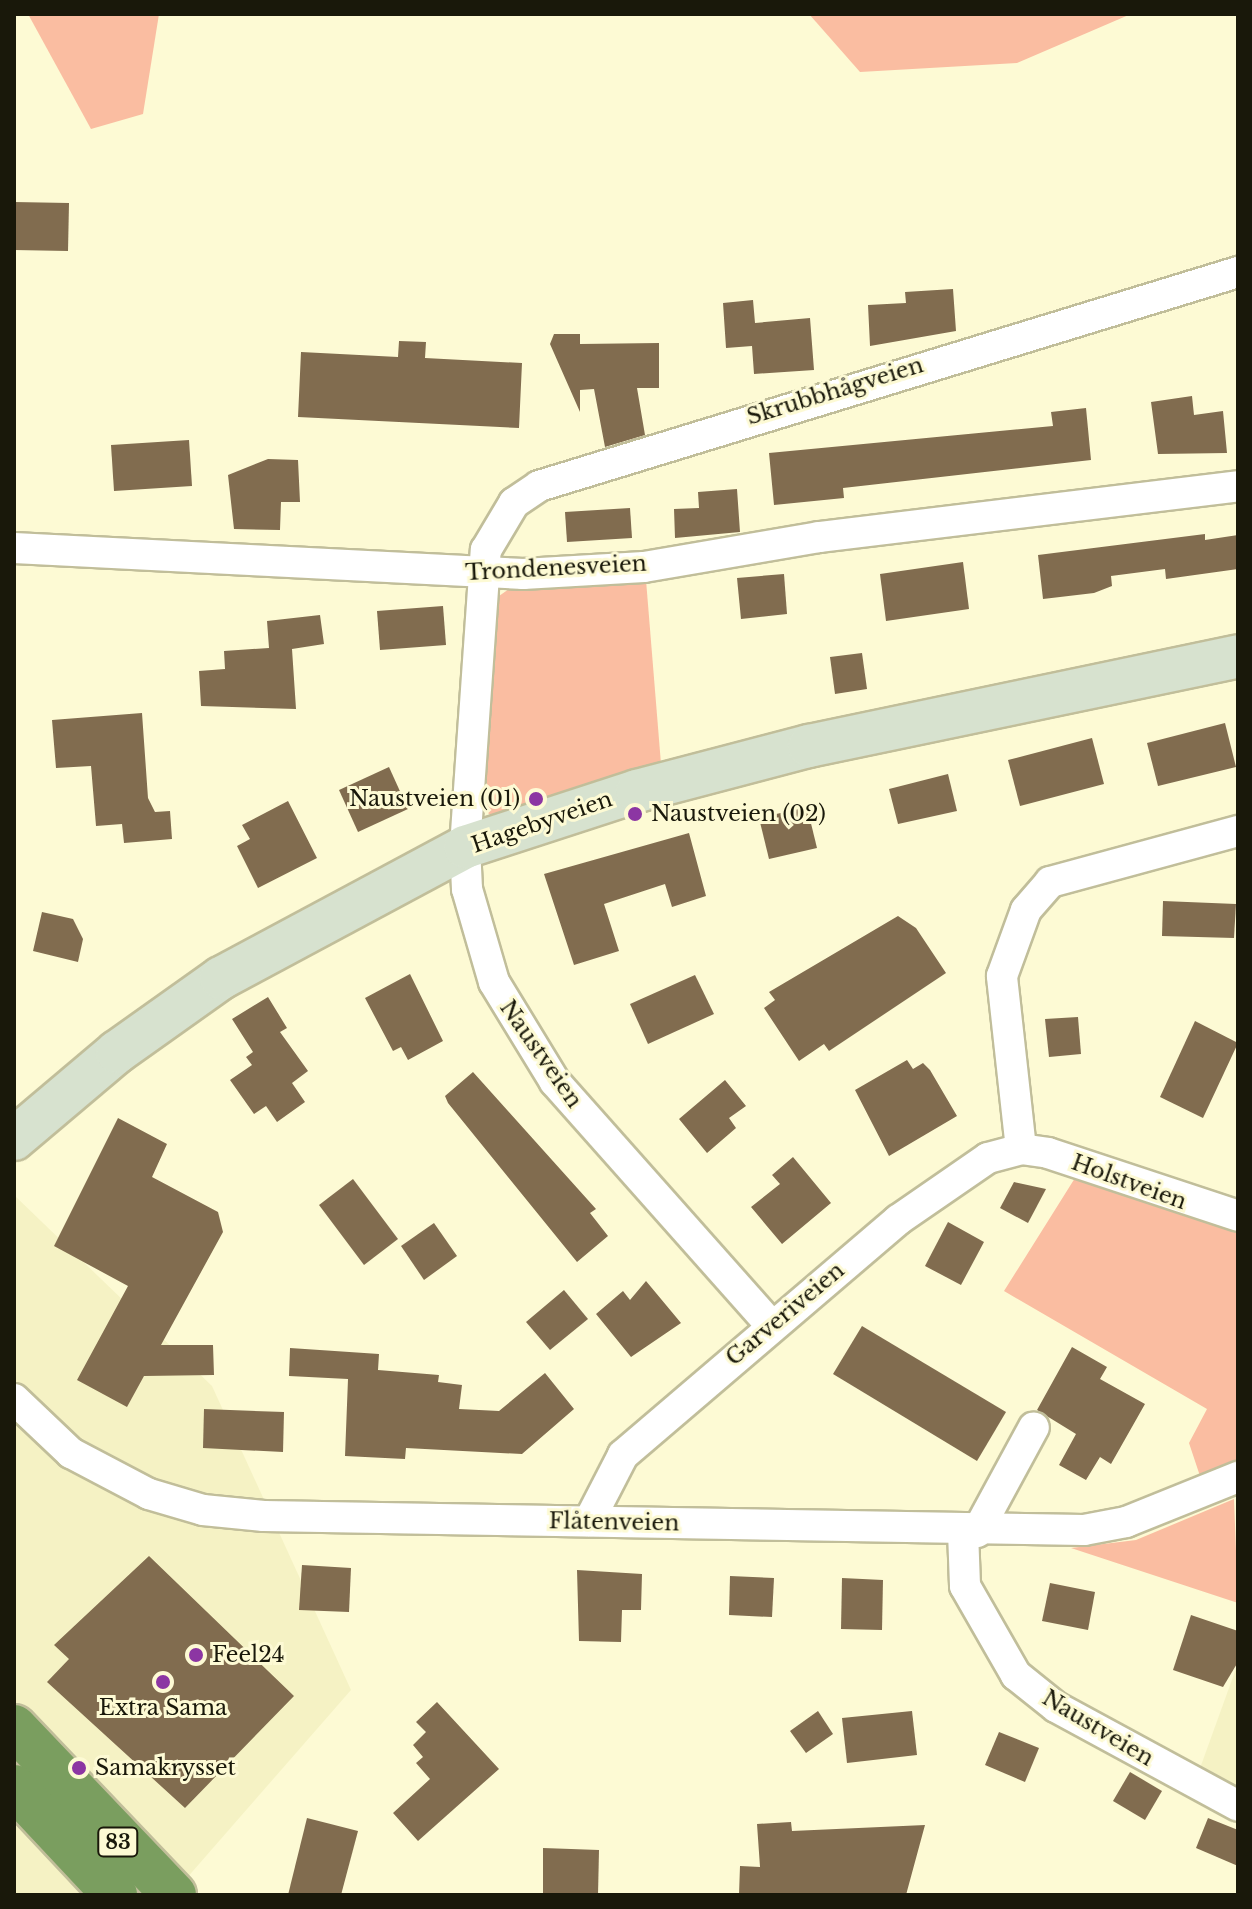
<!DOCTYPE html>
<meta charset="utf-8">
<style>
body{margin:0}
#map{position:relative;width:1252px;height:1909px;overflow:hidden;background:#fdfad4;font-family:"Libre Baskerville",serif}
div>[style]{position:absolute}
.built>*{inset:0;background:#f5f2c4}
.green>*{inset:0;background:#fabda1}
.building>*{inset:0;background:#816c4f}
.roads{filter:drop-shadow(2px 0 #c1be9a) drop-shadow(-2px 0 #c1be9a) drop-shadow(0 2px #c1be9a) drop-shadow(0 -2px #c1be9a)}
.street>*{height:30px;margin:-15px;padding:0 15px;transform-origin:15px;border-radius:15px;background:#fff}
.secondary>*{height:42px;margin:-21px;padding:0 21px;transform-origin:21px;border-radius:21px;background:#d7e2cf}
.highway>*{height:44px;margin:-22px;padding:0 22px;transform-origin:22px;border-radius:22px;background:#7a9e5f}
.dots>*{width:22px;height:22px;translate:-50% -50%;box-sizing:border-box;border:4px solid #fdfad4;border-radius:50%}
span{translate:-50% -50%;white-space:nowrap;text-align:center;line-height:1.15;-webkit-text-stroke:6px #fdfad4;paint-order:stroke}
.shield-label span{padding:2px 6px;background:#fdfad4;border:2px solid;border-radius:6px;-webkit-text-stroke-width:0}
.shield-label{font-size:20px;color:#19180a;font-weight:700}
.street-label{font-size:22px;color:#19180a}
.poi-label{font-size:22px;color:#19180a}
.right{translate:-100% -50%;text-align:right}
.left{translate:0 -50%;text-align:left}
.frame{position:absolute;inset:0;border:16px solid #19180a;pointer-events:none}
</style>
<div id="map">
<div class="built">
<i style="clip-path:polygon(14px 1195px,212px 1386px,351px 1690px,172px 1895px,14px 1895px)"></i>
<i style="clip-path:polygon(1238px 1663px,1238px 1789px,1199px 1771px)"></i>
</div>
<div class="green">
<i style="clip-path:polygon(28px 14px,159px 14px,143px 114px,91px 129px)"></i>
<i style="clip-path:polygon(809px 14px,1131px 14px,1017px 63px,860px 72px)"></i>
<i style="clip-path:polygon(646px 580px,661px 764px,507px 817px,492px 816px,481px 808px,499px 596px,509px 589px)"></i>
<i style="clip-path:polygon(1075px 1178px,1238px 1230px,1238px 1461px,1200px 1476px,1189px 1443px,1207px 1409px,1004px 1291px)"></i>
<i style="clip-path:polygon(1234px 1499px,1238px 1603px,1071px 1548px,1136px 1540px)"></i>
</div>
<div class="building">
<i style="clip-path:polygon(14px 202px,69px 203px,68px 251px,14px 250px)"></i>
<i style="clip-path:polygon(953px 289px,956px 331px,870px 346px,868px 305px,906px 303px,905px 292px)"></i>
<i style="clip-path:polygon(753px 300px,755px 323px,810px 318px,814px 370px,754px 374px,752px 346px,726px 348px,723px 303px)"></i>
<i style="clip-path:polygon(554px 334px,580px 334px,580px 344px,659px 343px,659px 388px,637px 388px,645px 435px,605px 447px,594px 389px,580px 390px,580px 412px,550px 344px)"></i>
<i style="clip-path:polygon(399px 341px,426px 342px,425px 358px,522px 363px,519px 428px,298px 417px,301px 352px,398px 357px)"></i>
<i style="clip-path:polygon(1192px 396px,1194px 415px,1223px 411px,1227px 453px,1158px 454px,1151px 402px)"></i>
<i style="clip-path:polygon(1086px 408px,1091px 460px,843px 488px,844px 498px,774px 505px,769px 453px,1053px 426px,1051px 412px)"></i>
<i style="clip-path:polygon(189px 440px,192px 486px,114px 491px,111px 445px)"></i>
<i style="clip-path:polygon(268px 459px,298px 460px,300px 502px,281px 502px,280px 530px,234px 529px,228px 475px)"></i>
<i style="clip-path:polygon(737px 489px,740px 532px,675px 538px,674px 509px,699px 508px,698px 492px)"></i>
<i style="clip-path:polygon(630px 508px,632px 538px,567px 542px,565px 512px)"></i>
<i style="clip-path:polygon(1205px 534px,1205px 540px,1238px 535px,1238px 569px,1166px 579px,1165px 569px,1111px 576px,1112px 586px,1094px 593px,1043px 599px,1038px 555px)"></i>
<i style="clip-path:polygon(963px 562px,969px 609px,886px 621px,880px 574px)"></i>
<i style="clip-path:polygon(784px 574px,787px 614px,741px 619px,737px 578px)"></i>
<i style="clip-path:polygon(443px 606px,446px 645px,380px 650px,377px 611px)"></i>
<i style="clip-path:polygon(320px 615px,324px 644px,292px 649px,296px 709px,201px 706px,199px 671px,225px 669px,224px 651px,269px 648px,267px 621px)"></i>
<i style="clip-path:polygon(862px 653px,867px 689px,835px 694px,830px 657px)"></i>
<i style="clip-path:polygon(142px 713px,148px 798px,155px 812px,170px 811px,172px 839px,124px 843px,122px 824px,96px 826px,91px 766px,56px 768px,52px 720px)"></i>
<i style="clip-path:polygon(1225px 723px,1236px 767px,1158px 786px,1147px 743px)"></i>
<i style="clip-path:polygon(1092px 738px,1104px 784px,1020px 806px,1008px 760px)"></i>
<i style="clip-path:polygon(389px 767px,408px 809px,358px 832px,339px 790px)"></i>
<i style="clip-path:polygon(948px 774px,957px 811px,898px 824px,889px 789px)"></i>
<i style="clip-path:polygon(288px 801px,317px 858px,258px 888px,237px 846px,250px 839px,242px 825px)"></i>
<i style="clip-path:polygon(807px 807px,817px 848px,769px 859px,759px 818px)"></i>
<i style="clip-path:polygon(689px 833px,706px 896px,672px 907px,665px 884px,604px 904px,619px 951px,574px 965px,544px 874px)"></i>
<i style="clip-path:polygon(1163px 901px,1236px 904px,1234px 938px,1162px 936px)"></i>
<i style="clip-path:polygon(42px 912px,73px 919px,83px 939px,78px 962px,33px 951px)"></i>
<i style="clip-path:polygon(898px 916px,916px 928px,946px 973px,829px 1051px,824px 1044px,799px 1061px,764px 1008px,775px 1000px,769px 992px)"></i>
<i style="clip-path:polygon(410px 974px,443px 1041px,408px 1060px,401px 1047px,393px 1051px,365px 998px)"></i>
<i style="clip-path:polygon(695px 975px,714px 1014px,648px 1044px,630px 1004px)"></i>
<i style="clip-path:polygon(268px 997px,287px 1028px,280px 1032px,308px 1071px,292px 1083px,305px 1102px,277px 1122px,266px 1106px,254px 1114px,230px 1080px,252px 1065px,246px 1057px,253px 1052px,232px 1019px)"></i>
<i style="clip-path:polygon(1078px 1017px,1081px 1054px,1049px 1057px,1045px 1019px)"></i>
<i style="clip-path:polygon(1195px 1021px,1238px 1043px,1203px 1118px,1160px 1097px)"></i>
<i style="clip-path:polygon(907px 1060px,913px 1069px,923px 1063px,930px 1070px,957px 1116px,889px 1156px,855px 1090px)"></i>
<i style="clip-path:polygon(473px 1072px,596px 1209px,590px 1213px,608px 1236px,577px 1262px,448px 1103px,445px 1096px)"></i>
<i style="clip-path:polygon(725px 1080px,746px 1106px,729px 1118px,736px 1128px,707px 1153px,679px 1119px)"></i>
<i style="clip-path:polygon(118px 1118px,167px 1144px,152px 1177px,218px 1212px,223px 1232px,161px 1345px,213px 1345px,214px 1375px,144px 1376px,127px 1407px,77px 1380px,128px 1286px,54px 1246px)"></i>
<i style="clip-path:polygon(793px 1157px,831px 1203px,782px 1244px,751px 1207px,780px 1184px,772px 1175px)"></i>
<i style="clip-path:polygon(353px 1179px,398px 1239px,364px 1265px,319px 1205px)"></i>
<i style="clip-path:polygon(1014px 1182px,1046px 1189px,1028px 1223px,1000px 1208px)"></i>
<i style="clip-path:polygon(948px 1222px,984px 1242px,961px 1285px,925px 1266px)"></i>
<i style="clip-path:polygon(434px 1223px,457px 1256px,424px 1280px,401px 1246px)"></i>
<i style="clip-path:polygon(646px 1281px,681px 1323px,631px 1357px,596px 1314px,623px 1291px,630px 1300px)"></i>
<i style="clip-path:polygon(564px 1290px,588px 1319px,550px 1350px,526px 1322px)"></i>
<i style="clip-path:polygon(862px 1326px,1006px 1412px,977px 1461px,833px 1374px)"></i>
<i style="clip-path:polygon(1072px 1347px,1107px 1367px,1100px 1379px,1145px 1404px,1111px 1464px,1100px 1457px,1086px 1480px,1059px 1465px,1076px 1434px,1037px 1410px)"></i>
<i style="clip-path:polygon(290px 1348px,379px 1354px,378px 1370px,439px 1375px,438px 1382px,462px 1385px,459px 1409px,499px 1411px,545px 1373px,574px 1409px,522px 1454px,406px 1448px,405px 1459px,345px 1456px,348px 1379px,289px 1376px)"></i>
<i style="clip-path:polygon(204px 1409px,284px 1412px,283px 1452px,203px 1448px)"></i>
<i style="clip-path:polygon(149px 1556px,294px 1696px,185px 1808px,47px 1682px,69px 1659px,54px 1645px)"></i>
<i style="clip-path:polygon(302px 1565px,351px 1568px,349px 1612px,299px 1610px)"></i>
<i style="clip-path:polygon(577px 1570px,642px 1574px,641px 1610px,622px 1610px,621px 1642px,579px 1641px)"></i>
<i style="clip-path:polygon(730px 1576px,774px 1578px,772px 1617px,729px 1615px)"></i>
<i style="clip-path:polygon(842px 1578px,883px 1580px,882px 1630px,841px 1629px)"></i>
<i style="clip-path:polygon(1050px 1583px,1095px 1592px,1088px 1630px,1042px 1621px)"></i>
<i style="clip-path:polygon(1191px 1615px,1238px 1631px,1238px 1662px,1223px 1687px,1173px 1670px)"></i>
<i style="clip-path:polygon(437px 1702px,499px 1769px,418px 1841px,393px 1813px,430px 1779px,416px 1763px,423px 1757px,413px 1745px,426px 1732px,416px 1722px)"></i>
<i style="clip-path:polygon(818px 1711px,833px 1734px,806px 1753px,790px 1731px)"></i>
<i style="clip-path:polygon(912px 1711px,917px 1755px,847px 1763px,842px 1718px)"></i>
<i style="clip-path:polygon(999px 1732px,1039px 1748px,1025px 1782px,985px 1765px)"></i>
<i style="clip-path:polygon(1130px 1772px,1162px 1791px,1145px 1820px,1113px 1801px)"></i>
<i style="clip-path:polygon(307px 1818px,358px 1831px,341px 1895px,288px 1895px)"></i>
<i style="clip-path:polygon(1208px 1818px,1238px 1830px,1238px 1866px,1196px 1848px)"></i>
<i style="clip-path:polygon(791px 1822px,792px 1831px,925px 1825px,906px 1895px,739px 1895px,740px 1866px,760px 1867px,757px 1824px)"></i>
<i style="clip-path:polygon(543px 1848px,599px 1850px,598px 1895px,543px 1895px)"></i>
</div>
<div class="roads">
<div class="street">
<i style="left:14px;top:548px;width:510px;rotate:2.92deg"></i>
<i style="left:523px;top:574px;width:121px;rotate:-3.3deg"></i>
<i style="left:644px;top:567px;width:178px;rotate:-9.7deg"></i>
<i style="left:819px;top:537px;width:422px;rotate:-6.9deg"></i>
<i style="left:1021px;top:1149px;width:174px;rotate:-96.3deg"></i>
<i style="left:1002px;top:976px;width:70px;rotate:-70deg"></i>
<i style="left:1026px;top:910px;width:37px;rotate:-49deg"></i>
<i style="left:1050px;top:882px;width:195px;rotate:-15.2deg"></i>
<i style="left:770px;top:1324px;width:324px;rotate:-131.6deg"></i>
<i style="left:555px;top:1082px;width:117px;rotate:-121.4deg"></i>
<i style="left:494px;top:982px;width:97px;rotate:-106.2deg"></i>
<i style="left:467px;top:889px;width:42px;rotate:-92.7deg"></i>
<i style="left:465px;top:847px;width:298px;rotate:-86deg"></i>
<i style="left:486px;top:550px;width:55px;rotate:-59.2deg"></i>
<i style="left:514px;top:503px;width:30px;rotate:-34deg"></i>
<i style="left:539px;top:486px;width:731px;rotate:-17.02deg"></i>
<i style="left:14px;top:1399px;width:79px;rotate:43.5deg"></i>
<i style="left:71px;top:1453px;width:88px;rotate:27.7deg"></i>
<i style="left:149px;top:1494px;width:56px;rotate:16.5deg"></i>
<i style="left:203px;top:1510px;width:61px;rotate:5.6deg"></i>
<i style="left:264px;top:1516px;width:820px;rotate:0.98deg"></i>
<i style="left:1084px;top:1530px;width:43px;rotate:-10.8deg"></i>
<i style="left:1126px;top:1522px;width:121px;rotate:-21.9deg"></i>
<i style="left:589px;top:1521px;width:74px;rotate:-62.7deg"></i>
<i style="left:623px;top:1455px;width:362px;rotate:-40.5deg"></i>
<i style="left:898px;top:1220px;width:109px;rotate:-34.6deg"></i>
<i style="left:988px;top:1158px;width:34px;rotate:-15deg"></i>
<i style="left:1021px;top:1149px;width:27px;rotate:8deg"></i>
<i style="left:1048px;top:1153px;width:200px;rotate:18.3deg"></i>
<i style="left:963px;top:1531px;width:55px;rotate:87.9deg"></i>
<i style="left:965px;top:1586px;width:103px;rotate:60.2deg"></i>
<i style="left:1016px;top:1675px;width:51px;rotate:38.7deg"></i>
<i style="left:1056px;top:1707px;width:207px;rotate:28.5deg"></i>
<i style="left:977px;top:1532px;width:119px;rotate:-61.5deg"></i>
</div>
<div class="secondary">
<i style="left:14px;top:1139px;width:135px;rotate:-40.2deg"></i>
<i style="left:117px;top:1052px;width:128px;rotate:-35.4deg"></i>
<i style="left:221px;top:978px;width:277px;rotate:-28.2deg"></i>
<i style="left:465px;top:847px;width:181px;rotate:-18deg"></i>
<i style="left:637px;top:791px;width:178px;rotate:-14.7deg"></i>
<i style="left:809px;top:746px;width:438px;rotate:-11.8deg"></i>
</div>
<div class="highway">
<i style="left:14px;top:1727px;width:232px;rotate:46.4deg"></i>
<i style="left:14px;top:1787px;width:148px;rotate:46.9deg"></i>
</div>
</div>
<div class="dots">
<i style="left:536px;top:799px;background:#8c36a3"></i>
<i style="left:635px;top:814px;background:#8c36a3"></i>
<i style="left:196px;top:1655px;background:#8c36a3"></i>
<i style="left:163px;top:1682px;background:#8c36a3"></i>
<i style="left:79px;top:1768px;background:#8c36a3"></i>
</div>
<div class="shield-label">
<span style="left:118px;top:1842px">83</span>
</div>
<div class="street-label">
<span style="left:835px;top:391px;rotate:-17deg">Skrubbhågveien</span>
<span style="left:556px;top:568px;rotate:-3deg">Trondenesveien</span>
<span style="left:542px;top:822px;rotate:-19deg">Hagebyveien</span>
<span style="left:541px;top:1054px;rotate:55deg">Naustveien</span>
<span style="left:1129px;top:1182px;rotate:20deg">Holstveien</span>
<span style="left:785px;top:1314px;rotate:-40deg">Garveriveien</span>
<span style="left:614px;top:1522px;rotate:1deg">Flåtenveien</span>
<span style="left:1098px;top:1728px;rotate:31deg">Naustveien</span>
</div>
<div class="poi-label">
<span class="right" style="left:520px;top:799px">Naustveien (01)</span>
<span class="left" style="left:651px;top:814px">Naustveien (02)</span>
<span class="left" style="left:212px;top:1655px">Feel24</span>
<span style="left:163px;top:1708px">Extra Sama</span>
<span class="left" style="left:95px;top:1768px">Samakrysset</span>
</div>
<div class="frame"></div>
</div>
